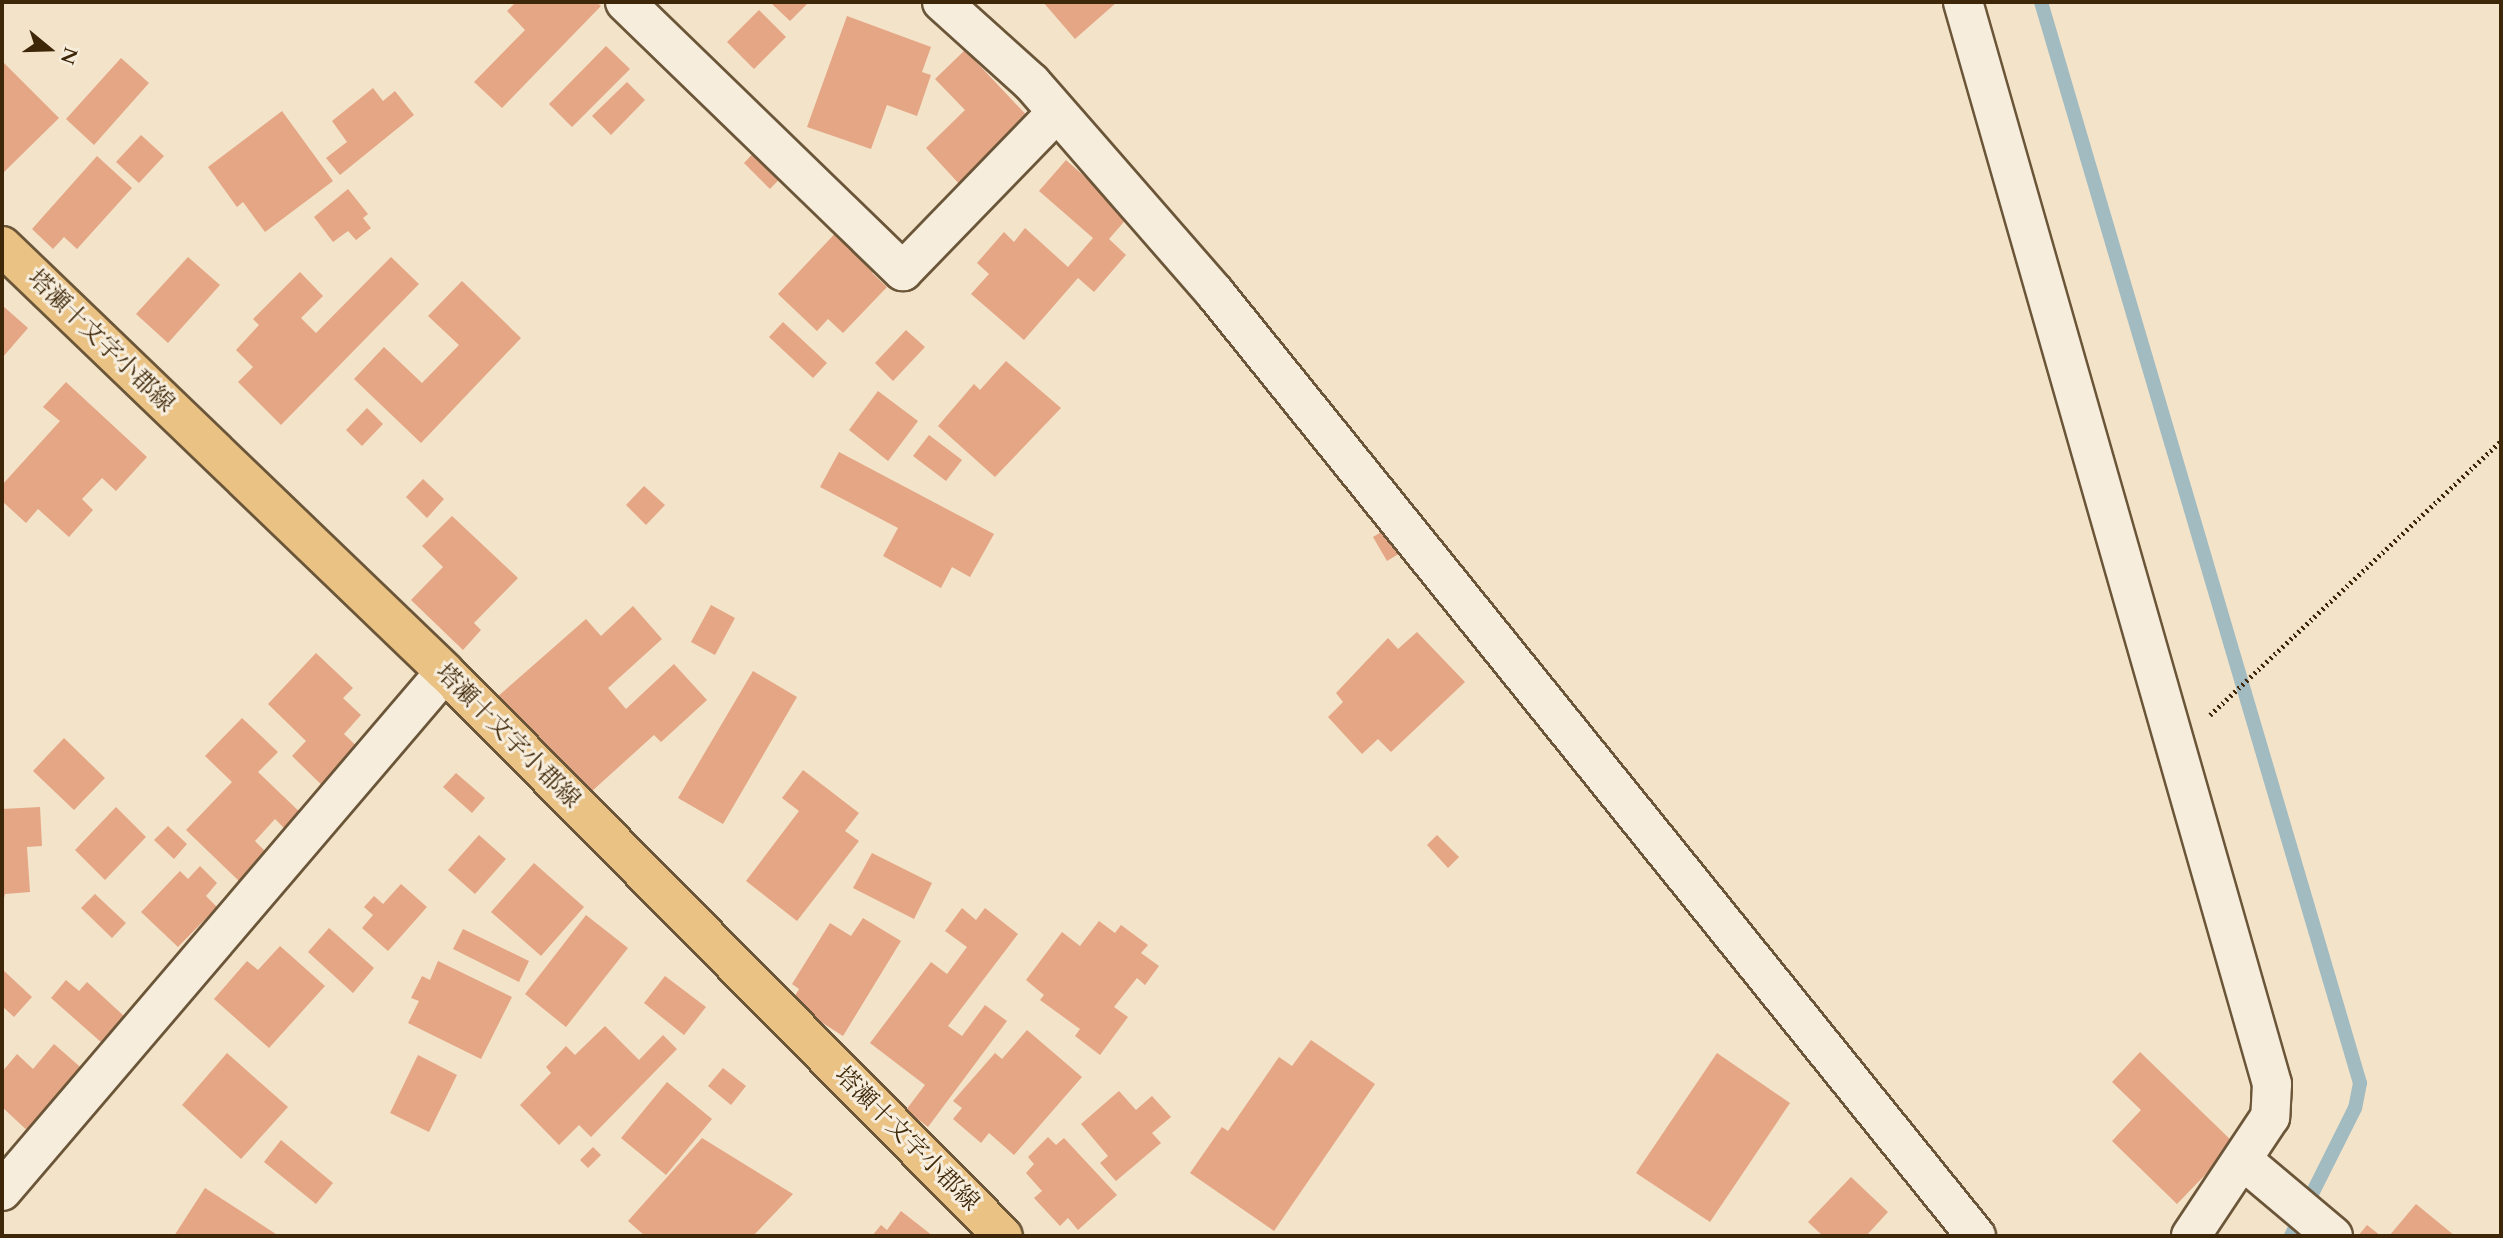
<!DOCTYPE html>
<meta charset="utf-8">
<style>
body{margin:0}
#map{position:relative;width:2503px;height:1238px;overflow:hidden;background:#f3e3c9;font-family:Cardo,"Noto Serif JP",serif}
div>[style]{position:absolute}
.stream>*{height:14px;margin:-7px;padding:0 7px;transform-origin:7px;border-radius:7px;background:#a1bbc1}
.building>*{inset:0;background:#e4a685}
.path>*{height:4.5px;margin-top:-2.25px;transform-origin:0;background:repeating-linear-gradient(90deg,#3e2709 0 2px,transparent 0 5.5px)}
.roads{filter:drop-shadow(2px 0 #6b5639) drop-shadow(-2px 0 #6b5639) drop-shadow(0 2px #6b5639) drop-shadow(0 -2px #6b5639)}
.minor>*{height:38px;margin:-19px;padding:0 19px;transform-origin:19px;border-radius:19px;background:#f7eddc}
.major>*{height:38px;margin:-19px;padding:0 19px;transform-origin:19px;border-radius:19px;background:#eac284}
span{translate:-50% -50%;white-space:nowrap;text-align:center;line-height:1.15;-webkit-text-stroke:6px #f7eddc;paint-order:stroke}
.street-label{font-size:24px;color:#3e2709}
.frame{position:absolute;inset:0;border:4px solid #3e2709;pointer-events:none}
.north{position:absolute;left:14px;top:14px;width:70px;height:70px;-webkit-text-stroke:5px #f7eddc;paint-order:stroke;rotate:109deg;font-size:19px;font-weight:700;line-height:28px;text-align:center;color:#3e2709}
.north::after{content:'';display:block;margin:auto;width:24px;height:32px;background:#3e2709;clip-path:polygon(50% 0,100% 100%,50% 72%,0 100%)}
</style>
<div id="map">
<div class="stream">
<i style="left:2041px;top:2px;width:1127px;rotate:73.56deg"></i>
<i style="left:2360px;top:1083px;width:25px;rotate:101deg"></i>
<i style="left:2355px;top:1108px;width:143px;rotate:116.6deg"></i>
</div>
<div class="building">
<i style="clip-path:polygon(516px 2px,596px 2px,601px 6px,502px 108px,474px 82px,525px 30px,507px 11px)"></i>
<i style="clip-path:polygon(770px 2px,809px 2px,790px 21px)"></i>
<i style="clip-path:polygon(1043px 2px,1117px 2px,1075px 39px)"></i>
<i style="clip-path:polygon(759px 10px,786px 37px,754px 69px,727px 42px)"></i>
<i style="clip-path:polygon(847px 16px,931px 47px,922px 72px,931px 75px,917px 116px,887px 105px,871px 149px,807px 127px)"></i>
<i style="clip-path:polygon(606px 46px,630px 69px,572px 127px,549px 104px)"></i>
<i style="clip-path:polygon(965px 50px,1032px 121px,962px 187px,926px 148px,965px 110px,935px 79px)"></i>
<i style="clip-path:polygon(121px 58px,149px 83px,94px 145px,66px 119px)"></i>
<i style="clip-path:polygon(2px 61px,59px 118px,2px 174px)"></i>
<i style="clip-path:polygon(627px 82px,645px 100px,611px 135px,592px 116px)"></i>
<i style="clip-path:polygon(373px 88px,383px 101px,395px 91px,414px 115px,340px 175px,326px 158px,347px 142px,332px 121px)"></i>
<i style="clip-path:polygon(282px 111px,333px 181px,265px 232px,243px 202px,237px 207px,208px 167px)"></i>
<i style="clip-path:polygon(141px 135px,164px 156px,139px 183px,116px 162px)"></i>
<i style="clip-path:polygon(763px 143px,790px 168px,770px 189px,744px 163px)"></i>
<i style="clip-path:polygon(97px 156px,132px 188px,77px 249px,64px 237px,53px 249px,32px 229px)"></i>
<i style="clip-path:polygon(1066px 160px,1129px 216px,1109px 239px,1126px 255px,1094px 292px,1078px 278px,1024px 340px,971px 294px,989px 274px,977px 263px,1004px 232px,1014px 242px,1025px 228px,1068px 267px,1093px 238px,1039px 191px)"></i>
<i style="clip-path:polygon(348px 189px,368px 214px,363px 218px,371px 228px,356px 240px,348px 231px,333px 242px,314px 217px)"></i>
<i style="clip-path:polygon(844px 224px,883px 262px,872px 273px,887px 287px,843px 333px,828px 319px,817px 331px,778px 294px)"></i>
<i style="clip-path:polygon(188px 257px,220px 285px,168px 343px,136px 314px)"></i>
<i style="clip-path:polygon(391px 257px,419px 284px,281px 425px,238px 382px,253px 367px,236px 350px,259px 325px,253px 319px,300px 272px,323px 296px,301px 318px,316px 333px)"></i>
<i style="clip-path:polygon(462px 281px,521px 338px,421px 443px,354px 379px,384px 347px,422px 383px,459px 345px,428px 316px)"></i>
<i style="clip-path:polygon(3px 306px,28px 328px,2px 358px,2px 308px)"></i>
<i style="clip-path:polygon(783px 322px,827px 363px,813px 378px,769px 337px)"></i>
<i style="clip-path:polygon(906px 330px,925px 347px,893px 381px,875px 363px)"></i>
<i style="clip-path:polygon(1006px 361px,1061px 408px,995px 477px,938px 426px,974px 384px,980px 390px)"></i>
<i style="clip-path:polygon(66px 382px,147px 457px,116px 491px,102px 478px,82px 499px,93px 510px,69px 537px,38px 509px,26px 523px,2px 501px,2px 485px,60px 421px,43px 407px)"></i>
<i style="clip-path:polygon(878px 391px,918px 421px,888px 461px,849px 430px)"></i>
<i style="clip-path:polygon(367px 408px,383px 424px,362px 446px,346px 430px)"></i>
<i style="clip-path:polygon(929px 435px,962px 460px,946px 481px,913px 456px)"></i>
<i style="clip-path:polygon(839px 452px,994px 534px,970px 577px,952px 567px,941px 588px,883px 556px,898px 528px,820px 487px)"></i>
<i style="clip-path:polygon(423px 479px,444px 499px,427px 518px,406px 497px)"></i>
<i style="clip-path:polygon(644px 486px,665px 505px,646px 525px,626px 505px)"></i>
<i style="clip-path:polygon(452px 516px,518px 578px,474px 623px,481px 630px,463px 650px,411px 600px,443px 567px,422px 546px)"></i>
<i style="clip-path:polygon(1396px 523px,1410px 547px,1387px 561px,1373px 537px)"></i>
<i style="clip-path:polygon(711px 605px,735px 618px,715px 655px,691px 642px)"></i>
<i style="clip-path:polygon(633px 606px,662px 639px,608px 688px,626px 709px,674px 664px,707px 700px,661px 742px,654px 735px,591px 792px,544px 743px,539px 747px,496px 698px,586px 619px,601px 636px)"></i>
<i style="clip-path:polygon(1417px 632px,1465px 682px,1391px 752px,1378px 739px,1362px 754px,1328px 717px,1343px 702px,1336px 693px,1388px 638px,1398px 649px)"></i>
<i style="clip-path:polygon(316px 653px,353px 688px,343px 698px,361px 715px,344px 734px,369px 758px,333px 796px,292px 756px,306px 741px,268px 704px)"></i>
<i style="clip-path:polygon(753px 671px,797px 697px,723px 824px,678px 798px)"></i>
<i style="clip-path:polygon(242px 718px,278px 752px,258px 772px,307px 819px,291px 835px,275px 819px,255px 841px,266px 852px,239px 881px,186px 830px,232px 782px,205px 756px)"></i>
<i style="clip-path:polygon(64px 738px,105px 778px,74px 810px,33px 771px)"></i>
<i style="clip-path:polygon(803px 770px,859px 813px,845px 831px,859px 841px,797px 921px,746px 881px,799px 811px,782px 798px)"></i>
<i style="clip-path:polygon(456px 773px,485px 798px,472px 813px,443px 787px)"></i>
<i style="clip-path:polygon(40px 807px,42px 846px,27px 847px,30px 892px,5px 894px,2px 907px,2px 809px)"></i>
<i style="clip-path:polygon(116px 807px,146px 837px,105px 880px,75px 850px)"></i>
<i style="clip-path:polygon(168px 826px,187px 844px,174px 859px,154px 840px)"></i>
<i style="clip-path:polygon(479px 835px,506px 859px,475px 894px,448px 870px)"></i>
<i style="clip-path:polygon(1437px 835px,1459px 857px,1448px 868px,1427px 845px)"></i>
<i style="clip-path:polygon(872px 853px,932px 883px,914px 919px,853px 888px)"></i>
<i style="clip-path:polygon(534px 863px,584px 907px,541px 956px,491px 912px)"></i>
<i style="clip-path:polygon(200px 866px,217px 883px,206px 896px,217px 907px,178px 947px,141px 912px,180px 871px,188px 879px)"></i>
<i style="clip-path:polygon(401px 884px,427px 907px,388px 951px,362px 928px,373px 915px,364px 907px,374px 896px,383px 904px)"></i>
<i style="clip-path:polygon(95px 894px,126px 923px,112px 938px,81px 908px)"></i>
<i style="clip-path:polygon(962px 908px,976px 920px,985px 908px,1018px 934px,948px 1026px,962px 1036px,985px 1005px,1007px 1021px,928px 1127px,906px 1110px,925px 1085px,870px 1043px,931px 962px,947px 974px,967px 947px,945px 931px)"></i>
<i style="clip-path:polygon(586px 915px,628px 948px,566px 1027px,525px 994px)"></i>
<i style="clip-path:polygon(863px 918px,901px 941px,843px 1036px,791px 1003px,799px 989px,792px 984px,830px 923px,851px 936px)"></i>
<i style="clip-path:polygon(1099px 921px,1115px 933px,1121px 925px,1148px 945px,1141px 953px,1159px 966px,1145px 985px,1137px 978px,1114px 1007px,1128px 1017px,1100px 1055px,1075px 1036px,1080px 1029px,1040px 1000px,1044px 995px,1026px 980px,1062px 932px,1080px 946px)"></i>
<i style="clip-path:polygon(329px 928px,374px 968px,353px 993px,308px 952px)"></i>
<i style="clip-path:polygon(463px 929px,529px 961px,519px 982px,453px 949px)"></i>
<i style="clip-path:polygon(280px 946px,325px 986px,269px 1048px,214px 999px,247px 961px,258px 970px)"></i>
<i style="clip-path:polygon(438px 961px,512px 997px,481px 1059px,408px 1023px,419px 1001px,411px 998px,422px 976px,430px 980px)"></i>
<i style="clip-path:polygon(2px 969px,32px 997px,14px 1017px,2px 1006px)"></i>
<i style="clip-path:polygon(665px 976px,706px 1007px,684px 1035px,644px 1003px)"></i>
<i style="clip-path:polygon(66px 980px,79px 991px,87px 982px,125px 1017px,113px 1031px,120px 1038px,110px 1050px,51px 998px)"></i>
<i style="clip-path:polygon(605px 1026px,639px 1060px,663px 1035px,677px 1049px,591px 1137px,579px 1125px,559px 1145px,520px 1105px,551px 1073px,546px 1067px,566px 1046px,575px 1055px)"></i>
<i style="clip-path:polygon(1027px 1030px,1082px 1077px,1014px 1155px,989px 1133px,981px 1143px,953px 1119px,962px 1108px,953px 1101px,995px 1053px,1002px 1059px)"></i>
<i style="clip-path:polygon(1311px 1040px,1375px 1084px,1274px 1231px,1190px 1173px,1222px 1127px,1228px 1131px,1279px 1057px,1292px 1066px)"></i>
<i style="clip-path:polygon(54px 1044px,86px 1072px,31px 1134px,2px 1107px,2px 1072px,17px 1054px,33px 1069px)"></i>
<i style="clip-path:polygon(2140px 1052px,2235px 1144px,2177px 1204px,2112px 1141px,2141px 1110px,2112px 1082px)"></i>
<i style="clip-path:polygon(227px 1053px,288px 1107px,241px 1159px,182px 1105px)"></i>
<i style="clip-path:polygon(1717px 1053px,1790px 1103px,1710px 1222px,1636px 1173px)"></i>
<i style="clip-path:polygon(418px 1055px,457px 1075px,429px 1132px,390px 1113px)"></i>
<i style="clip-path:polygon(723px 1068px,746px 1086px,731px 1105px,708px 1086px)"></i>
<i style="clip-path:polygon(667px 1082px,712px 1119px,666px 1175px,621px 1138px)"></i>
<i style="clip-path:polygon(1119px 1091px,1136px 1110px,1152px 1096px,1171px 1117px,1152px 1133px,1161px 1143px,1116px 1181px,1100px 1163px,1108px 1156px,1081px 1124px)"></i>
<i style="clip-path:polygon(1048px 1137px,1056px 1145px,1064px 1138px,1117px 1195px,1078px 1230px,1068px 1218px,1060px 1226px,1034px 1198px,1042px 1191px,1026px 1173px,1034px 1164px,1028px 1157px)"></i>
<i style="clip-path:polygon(702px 1138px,793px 1194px,753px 1236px,645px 1236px,628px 1221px)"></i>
<i style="clip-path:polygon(281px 1140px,333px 1183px,316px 1204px,264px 1162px)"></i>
<i style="clip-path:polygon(593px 1147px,601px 1155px,588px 1168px,580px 1160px)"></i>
<i style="clip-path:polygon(1851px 1177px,1888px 1212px,1866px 1236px,1823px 1236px,1808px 1222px)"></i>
<i style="clip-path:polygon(205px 1188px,279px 1236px,174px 1236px)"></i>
<i style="clip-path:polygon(2416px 1204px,2455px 1236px,2389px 1236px)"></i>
<i style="clip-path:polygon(901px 1211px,933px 1236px,872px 1236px,881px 1225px,887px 1230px)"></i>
<i style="clip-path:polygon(2367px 1225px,2381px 1236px,2358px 1236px)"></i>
</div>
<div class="path">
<i style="left:2210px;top:715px;width:400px;rotate:-43.3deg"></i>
</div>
<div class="roads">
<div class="minor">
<i style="left:625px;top:2px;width:387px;rotate:44.1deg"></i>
<i style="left:903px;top:271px;width:219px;rotate:-45.9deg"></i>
<i style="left:942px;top:2px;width:120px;rotate:42deg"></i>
<i style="left:1031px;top:82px;width:280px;rotate:48.9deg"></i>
<i style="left:1215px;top:293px;width:1212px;rotate:51.1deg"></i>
<i style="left:1963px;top:2px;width:1125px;rotate:74.06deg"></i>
<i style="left:2272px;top:1084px;width:33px;rotate:93deg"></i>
<i style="left:2270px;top:1117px;width:143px;rotate:123.6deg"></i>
<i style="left:2245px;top:1162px;width:115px;rotate:40.1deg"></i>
<i style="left:2px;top:1191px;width:682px;rotate:-49.52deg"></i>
</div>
<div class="major">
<i style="left:2px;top:246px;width:615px;rotate:43.88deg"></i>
<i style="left:445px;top:672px;width:793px;rotate:45.31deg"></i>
</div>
</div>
<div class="street-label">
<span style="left:101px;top:341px;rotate:44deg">塔瀬十文字小郡線</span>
<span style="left:508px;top:736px;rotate:45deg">塔瀬十文字小郡線</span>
<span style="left:907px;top:1139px;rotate:45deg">塔瀬十文字小郡線</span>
</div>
<div class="frame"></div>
<div class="north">N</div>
</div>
